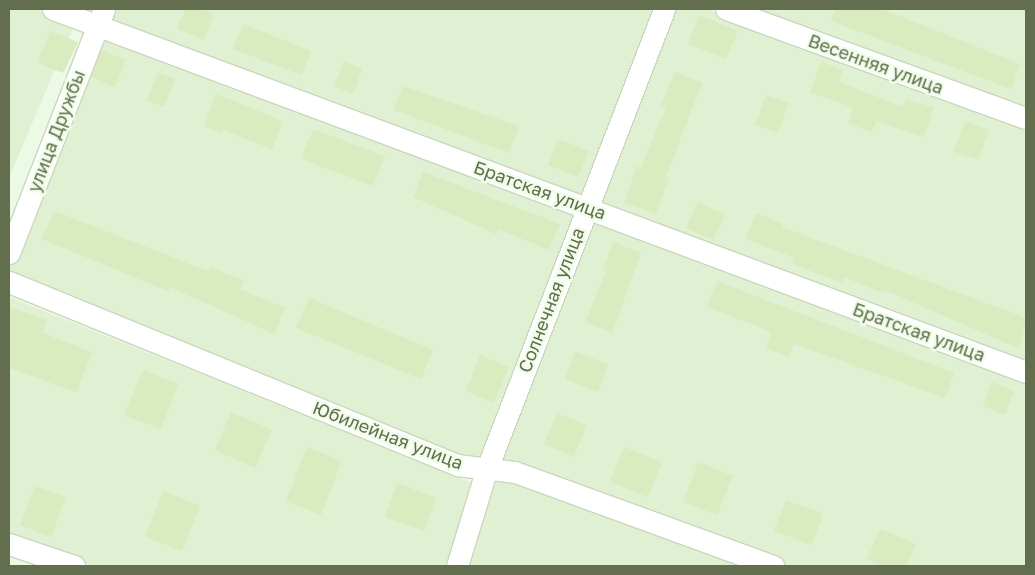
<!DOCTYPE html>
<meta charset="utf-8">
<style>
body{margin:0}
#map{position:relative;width:1035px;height:575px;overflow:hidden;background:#ecf9e4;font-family:"Golos Text",sans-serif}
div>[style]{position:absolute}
.residential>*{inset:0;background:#e0f0d3}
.building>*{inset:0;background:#d9ebbf}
.roads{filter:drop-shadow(1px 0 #cad7bc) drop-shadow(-1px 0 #cad7bc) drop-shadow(0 1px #cad7bc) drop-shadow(0 -1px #cad7bc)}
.street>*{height:21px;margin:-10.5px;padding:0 10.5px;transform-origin:10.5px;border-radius:10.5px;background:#fff}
span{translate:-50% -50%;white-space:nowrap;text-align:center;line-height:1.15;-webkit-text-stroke:5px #f1fdea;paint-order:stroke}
.street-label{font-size:18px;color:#626e4d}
.frame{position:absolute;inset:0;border:10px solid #626e4d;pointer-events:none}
</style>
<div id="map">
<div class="residential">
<i style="clip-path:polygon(9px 9px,38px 9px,75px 22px,9px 178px)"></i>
<i style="clip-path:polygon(95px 9px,655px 9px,581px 198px,92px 15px)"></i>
<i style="clip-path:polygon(673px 9px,707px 9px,1026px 126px,1026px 364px,595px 204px)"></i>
<i style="clip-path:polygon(750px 9px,1026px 9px,1026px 110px)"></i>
<i style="clip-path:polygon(88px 31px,576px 213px,481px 463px,9px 279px,9px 224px)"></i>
<i style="clip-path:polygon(590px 218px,1026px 381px,1026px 566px,790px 566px,499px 460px)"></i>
<i style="clip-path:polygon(9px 297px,472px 483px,447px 566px,93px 566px,9px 537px)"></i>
<i style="clip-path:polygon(499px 478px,744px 566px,465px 566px,477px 524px)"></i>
</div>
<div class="building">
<i style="clip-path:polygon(185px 9px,203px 9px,214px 13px,204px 40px,177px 29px)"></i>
<i style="clip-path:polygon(835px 9px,882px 9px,1020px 64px,1011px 89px,831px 21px)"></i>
<i style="clip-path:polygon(699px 15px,738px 31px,726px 59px,688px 44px)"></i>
<i style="clip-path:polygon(243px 24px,311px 51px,302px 75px,233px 49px)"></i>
<i style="clip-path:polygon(50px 31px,78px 42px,63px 73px,37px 63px)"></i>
<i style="clip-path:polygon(101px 50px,126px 60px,115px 87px,91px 77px)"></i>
<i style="clip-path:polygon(344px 61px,362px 69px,353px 94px,334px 86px)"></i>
<i style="clip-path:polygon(821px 62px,843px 70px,839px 82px,903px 107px,906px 99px,934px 108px,924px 137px,877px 121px,872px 132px,848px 123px,853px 108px,810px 92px)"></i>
<i style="clip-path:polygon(158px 72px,175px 79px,164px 107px,147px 100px)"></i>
<i style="clip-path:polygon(675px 72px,702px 83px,666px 177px,669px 178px,656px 214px,624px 203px,637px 166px,641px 168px,666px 107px,661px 105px)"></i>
<i style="clip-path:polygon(403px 86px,519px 126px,509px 153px,394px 110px)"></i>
<i style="clip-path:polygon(216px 94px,283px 121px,272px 149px,223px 130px,222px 133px,204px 126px)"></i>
<i style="clip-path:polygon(766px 95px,789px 103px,778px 133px,755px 125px)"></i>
<i style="clip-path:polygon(965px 121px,989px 130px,978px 160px,954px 152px)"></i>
<i style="clip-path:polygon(313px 129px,385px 156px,373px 186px,301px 159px)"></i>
<i style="clip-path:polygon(558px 139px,589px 151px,578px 177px,548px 165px)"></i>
<i style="clip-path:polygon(423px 172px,560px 224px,549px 250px,498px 229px,496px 234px,413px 197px)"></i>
<i style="clip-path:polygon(698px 202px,725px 215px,713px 240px,686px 228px)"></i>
<i style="clip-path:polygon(54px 211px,208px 271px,210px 267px,244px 281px,240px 289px,285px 308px,274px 334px,170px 287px,168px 291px,42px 239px)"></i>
<i style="clip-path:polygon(756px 213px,783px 224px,782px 227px,1026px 318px,1019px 349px,885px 290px,883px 293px,844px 277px,842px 283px,793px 264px,795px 258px,746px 239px)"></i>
<i style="clip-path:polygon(613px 242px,641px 253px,612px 333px,585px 322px,606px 272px,603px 270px)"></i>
<i style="clip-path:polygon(717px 281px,954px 373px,945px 398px,794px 344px,789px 357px,766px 348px,772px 332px,707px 307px)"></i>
<i style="clip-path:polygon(309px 298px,433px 350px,421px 379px,296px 328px)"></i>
<i style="clip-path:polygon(9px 307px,47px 320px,42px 333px,92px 352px,77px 392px,9px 368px)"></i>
<i style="clip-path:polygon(575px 352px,608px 364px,598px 392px,565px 379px)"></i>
<i style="clip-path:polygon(480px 355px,509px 367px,494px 403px,466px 391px)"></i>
<i style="clip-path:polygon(143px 370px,178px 384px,161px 429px,124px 415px)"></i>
<i style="clip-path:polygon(992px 382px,1014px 391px,1005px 415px,983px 406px)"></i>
<i style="clip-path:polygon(231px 412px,272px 430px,255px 468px,215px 450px)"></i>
<i style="clip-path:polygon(557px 413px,587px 425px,574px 457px,544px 444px)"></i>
<i style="clip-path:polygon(307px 447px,342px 461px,321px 515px,286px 501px)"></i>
<i style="clip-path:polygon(624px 447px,662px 462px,648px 497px,610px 482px)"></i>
<i style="clip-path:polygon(698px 462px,733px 476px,717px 515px,683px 502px)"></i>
<i style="clip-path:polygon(397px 483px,436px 498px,424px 531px,385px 517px)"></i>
<i style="clip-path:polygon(35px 486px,66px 497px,51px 537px,20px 525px)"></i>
<i style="clip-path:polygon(163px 491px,200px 506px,182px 551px,145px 537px)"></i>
<i style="clip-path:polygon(786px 500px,823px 514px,812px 545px,774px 531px)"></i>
<i style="clip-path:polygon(880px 529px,916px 544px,906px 566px,883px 566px,867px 559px)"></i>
</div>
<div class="roads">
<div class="street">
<i style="left:53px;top:9px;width:1039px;rotate:20.46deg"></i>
<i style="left:726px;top:9px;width:319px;rotate:20deg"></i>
<i style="left:9px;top:253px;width:262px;rotate:-68.7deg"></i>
<i style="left:9px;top:282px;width:484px;rotate:22.2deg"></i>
<i style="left:457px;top:465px;width:58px;rotate:6.9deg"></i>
<i style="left:515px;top:472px;width:275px;rotate:20deg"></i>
<i style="left:9px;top:544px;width:69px;rotate:18.7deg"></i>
<i style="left:457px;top:566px;width:99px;rotate:-73deg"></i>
<i style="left:486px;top:471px;width:495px;rotate:-68.9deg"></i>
</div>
</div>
<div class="street-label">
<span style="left:876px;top:64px;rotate:20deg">Весенняя улица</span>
<span style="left:56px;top:131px;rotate:-69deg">улица Дружбы</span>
<span style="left:540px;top:190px;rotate:20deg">Братская улица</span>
<span style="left:551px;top:300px;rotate:-69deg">Солнечная улица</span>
<span style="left:919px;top:332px;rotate:20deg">Братская улица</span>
<span style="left:388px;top:435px;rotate:21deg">Юбилейная улица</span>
</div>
<div class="frame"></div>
</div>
